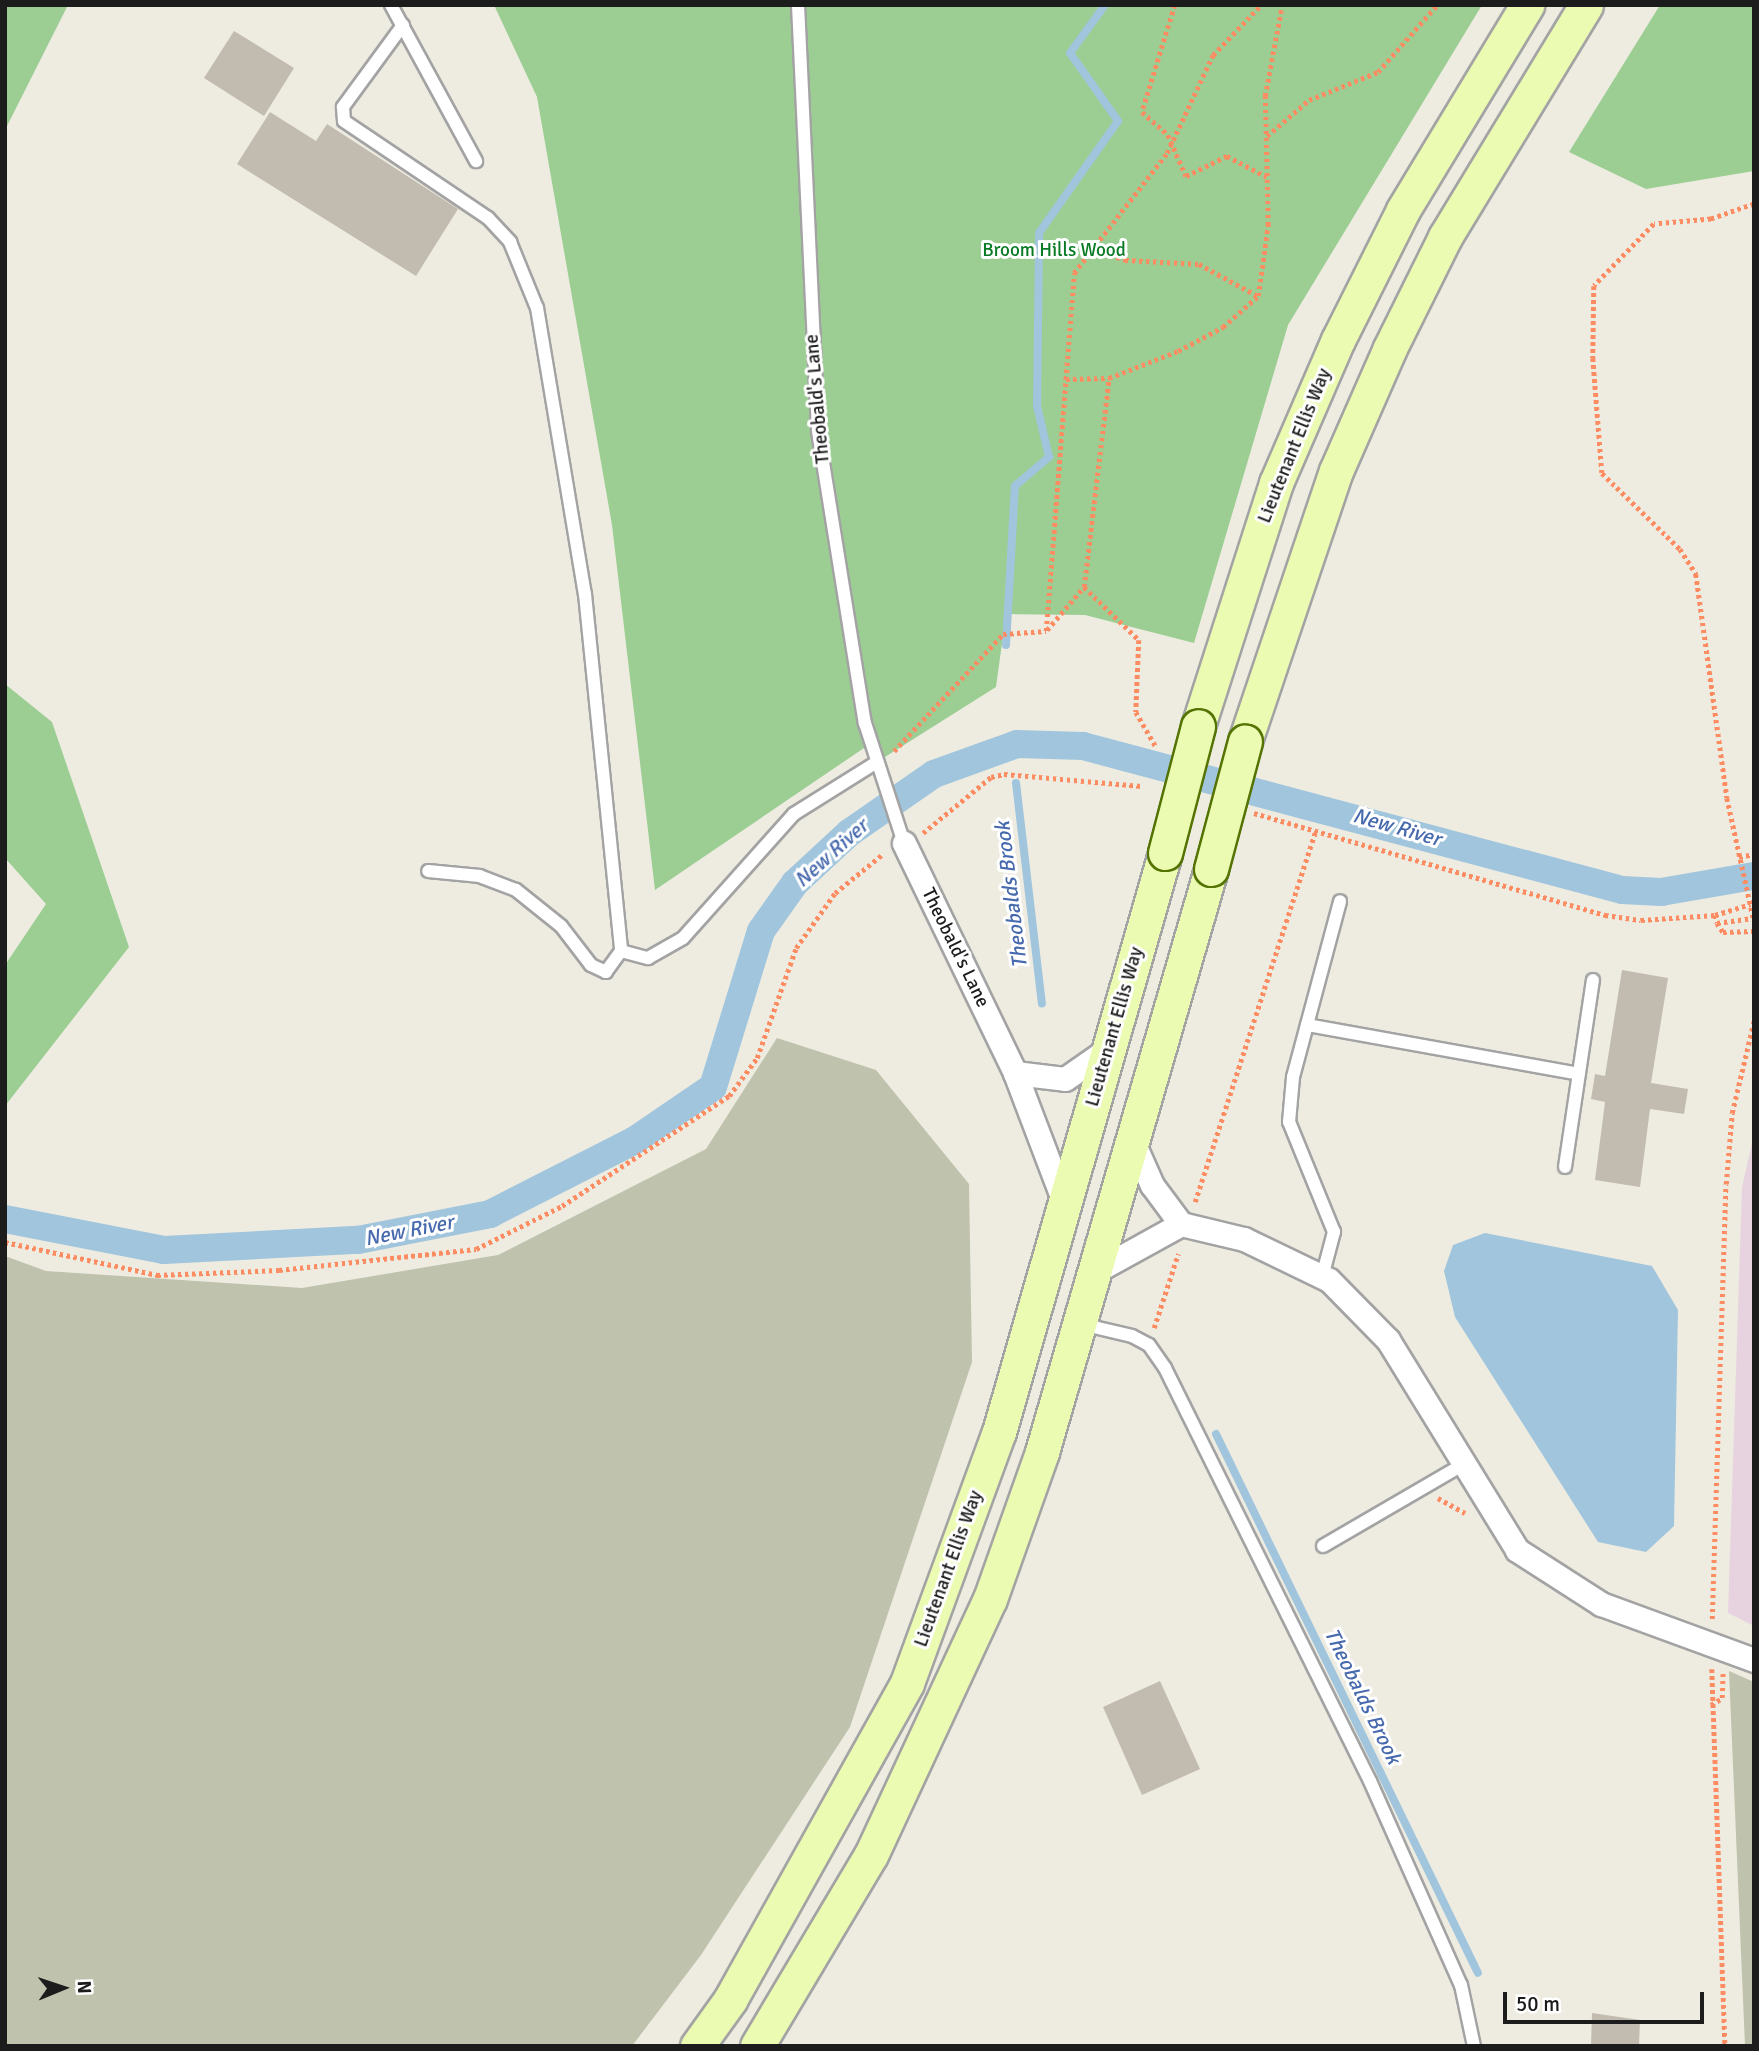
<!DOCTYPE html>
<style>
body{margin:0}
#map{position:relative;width:1759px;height:2051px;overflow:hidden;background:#eeece1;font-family:Signika,sans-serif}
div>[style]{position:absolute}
.industrial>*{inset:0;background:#e7d3e0}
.construction>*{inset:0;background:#bfc2ac}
.forest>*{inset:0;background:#9cce94}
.water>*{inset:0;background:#a0c5dd}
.stream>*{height:8px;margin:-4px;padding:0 4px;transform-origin:4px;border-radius:4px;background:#a0c5dd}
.canal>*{height:28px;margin:-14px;padding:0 14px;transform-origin:14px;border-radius:14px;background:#a0c5dd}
.building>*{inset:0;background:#c2bbb0}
.path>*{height:4.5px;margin-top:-2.25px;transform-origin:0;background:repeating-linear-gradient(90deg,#fd8c63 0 3.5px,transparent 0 7px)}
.roads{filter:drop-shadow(2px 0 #a3a3a3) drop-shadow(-2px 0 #a3a3a3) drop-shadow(0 2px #a3a3a3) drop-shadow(0 -2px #a3a3a3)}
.service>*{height:12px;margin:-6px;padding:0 6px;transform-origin:6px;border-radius:6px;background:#fff}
.minor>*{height:23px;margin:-11.5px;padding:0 11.5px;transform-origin:11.5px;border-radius:11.5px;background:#fff}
.secondary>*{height:33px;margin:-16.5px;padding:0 16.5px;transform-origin:16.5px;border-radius:16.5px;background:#ebfbb2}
.bridges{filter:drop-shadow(2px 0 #547302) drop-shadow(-2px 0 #547302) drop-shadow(0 2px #547302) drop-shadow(0 -2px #547302)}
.secondary-bridge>*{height:33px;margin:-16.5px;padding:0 16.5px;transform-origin:16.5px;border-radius:16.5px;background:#ebfbb2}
span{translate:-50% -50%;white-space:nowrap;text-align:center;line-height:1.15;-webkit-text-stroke:6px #fff;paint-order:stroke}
.park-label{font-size:19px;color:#097b25}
.street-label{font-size:19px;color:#1c1c1c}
.water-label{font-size:21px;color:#4769ad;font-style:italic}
.frame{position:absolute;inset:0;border:7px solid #1c1c1c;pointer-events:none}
.north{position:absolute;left:28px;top:1953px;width:70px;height:70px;-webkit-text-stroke:5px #fff;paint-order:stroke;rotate:88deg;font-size:19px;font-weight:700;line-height:28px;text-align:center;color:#1c1c1c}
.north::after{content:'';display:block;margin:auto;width:24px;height:32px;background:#1c1c1c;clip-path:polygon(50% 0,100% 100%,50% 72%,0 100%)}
.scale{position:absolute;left:1503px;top:1992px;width:201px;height:32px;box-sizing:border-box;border:4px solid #1c1c1c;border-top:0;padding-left:9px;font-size:21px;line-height:24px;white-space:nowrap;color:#1c1c1c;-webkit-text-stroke:5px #fff;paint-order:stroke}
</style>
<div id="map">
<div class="industrial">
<i style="clip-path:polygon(1754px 1135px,1754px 1626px,1728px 1613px,1742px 1187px)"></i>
</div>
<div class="construction">
<i style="clip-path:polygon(777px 1038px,876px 1070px,969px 1184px,972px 1362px,850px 1727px,701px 1955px,632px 2046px,5px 2046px,5px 1256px,46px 1271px,302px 1288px,498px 1255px,706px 1149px)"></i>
<i style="clip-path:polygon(1729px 1671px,1754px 1682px,1754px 2046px,1745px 2046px)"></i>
</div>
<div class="forest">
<i style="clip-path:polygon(5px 5px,68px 5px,5px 130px)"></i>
<i style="clip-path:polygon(494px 5px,1482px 5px,1288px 325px,1194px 643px,1085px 615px,1006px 614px,996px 687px,877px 762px,864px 748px,655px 890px,612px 525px,537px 97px)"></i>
<i style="clip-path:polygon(1660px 5px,1754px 5px,1754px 171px,1646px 189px,1569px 152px)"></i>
<i style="clip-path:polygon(5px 684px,52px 722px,129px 947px,5px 1106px,5px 965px,46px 904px,5px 858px)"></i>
</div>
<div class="water">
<i style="clip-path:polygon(1485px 1233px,1652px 1266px,1678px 1310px,1674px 1526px,1646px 1552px,1598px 1542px,1455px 1317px,1444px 1271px,1453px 1245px)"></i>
</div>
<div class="stream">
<i style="left:1006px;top:645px;width:159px;rotate:-86.8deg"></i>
<i style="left:1015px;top:486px;width:45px;rotate:-40.5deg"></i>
<i style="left:1049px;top:457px;width:52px;rotate:-103.2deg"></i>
<i style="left:1037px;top:406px;width:173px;rotate:-89.3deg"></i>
<i style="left:1039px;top:233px;width:137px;rotate:-54.8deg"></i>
<i style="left:1118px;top:121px;width:83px;rotate:-125.2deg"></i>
<i style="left:1070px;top:53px;width:59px;rotate:-53.9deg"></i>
<i style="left:1016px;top:783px;width:222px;rotate:83.3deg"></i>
<i style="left:1216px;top:1434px;width:599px;rotate:64.08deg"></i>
</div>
<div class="canal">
<i style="left:5px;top:1219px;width:162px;rotate:11deg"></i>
<i style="left:164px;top:1250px;width:194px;rotate:-3deg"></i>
<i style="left:358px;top:1240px;width:135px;rotate:-11.1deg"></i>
<i style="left:490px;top:1214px;width:163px;rotate:-27deg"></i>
<i style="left:635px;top:1140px;width:94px;rotate:-34.2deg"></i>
<i style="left:713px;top:1087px;width:163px;rotate:-72.9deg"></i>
<i style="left:761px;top:931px;width:59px;rotate:-54.7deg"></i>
<i style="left:795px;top:883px;width:74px;rotate:-42.8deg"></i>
<i style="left:849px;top:833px;width:103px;rotate:-34.8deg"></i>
<i style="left:934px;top:774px;width:88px;rotate:-19.9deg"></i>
<i style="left:1017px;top:744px;width:66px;rotate:1.7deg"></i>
<i style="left:1083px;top:746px;width:558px;rotate:14.96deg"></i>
<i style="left:1622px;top:890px;width:39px;rotate:3deg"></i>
<i style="left:1661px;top:892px;width:94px;rotate:-9.8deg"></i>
</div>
<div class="building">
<i style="clip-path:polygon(234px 31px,294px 68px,264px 116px,204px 78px)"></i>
<i style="clip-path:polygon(270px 112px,316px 141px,327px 124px,458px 209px,416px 276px,237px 164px)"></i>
<i style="clip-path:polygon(1622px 970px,1668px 978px,1651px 1083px,1688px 1089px,1684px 1114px,1650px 1109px,1640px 1187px,1595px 1180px,1605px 1102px,1591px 1099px,1595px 1074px,1605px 1076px)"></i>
<i style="clip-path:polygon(1160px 1681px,1200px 1769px,1142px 1795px,1103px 1707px)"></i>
<i style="clip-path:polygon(1592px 2013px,1640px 2020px,1639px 2046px,1591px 2046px)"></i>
</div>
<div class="path">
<i style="left:1175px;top:5px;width:112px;rotate:107.1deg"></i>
<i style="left:1142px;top:112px;width:35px;rotate:41deg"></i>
<i style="left:1168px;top:135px;width:45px;rotate:66.3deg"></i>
<i style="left:1186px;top:176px;width:46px;rotate:-26deg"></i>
<i style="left:1227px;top:156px;width:45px;rotate:27.7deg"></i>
<i style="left:1267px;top:136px;width:55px;rotate:-40.6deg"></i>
<i style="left:1309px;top:100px;width:74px;rotate:-22.1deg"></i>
<i style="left:1378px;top:72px;width:89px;rotate:-48.6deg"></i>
<i style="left:1754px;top:204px;width:46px;rotate:160.8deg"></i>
<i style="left:1711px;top:219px;width:57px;rotate:175deg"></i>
<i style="left:1654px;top:224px;width:86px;rotate:134.1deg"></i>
<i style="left:1594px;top:286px;width:72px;rotate:90.8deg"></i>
<i style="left:1593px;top:358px;width:115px;rotate:85.5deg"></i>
<i style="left:1602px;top:473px;width:109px;rotate:44.3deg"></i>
<i style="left:1680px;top:549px;width:30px;rotate:57deg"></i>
<i style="left:1696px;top:574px;width:226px;rotate:82.1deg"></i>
<i style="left:1727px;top:798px;width:126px;rotate:77.6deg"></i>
<i style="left:1090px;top:249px;width:37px;rotate:17deg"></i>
<i style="left:1125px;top:260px;width:74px;rotate:3.1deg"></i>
<i style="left:1199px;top:264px;width:67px;rotate:28.5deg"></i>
<i style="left:1066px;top:379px;width:43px;rotate:-1.3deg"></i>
<i style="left:1109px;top:378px;width:74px;rotate:-21.4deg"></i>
<i style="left:1178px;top:351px;width:51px;rotate:-28.1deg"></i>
<i style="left:1223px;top:327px;width:47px;rotate:-41.5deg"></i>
<i style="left:1258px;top:296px;width:72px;rotate:-82deg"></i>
<i style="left:1268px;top:225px;width:129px;rotate:-91.3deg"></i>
<i style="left:1265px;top:96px;width:93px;rotate:-79.4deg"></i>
<i style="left:1084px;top:587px;width:76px;rotate:43.9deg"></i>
<i style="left:1139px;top:640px;width:72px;rotate:92.4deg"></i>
<i style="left:1136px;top:712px;width:39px;rotate:60deg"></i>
<i style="left:1047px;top:630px;width:57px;rotate:-49.3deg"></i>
<i style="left:1084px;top:587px;width:210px;rotate:-83.2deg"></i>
<i style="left:894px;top:751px;width:160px;rotate:-47deg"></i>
<i style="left:1003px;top:634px;width:43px;rotate:-4deg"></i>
<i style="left:1046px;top:631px;width:359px;rotate:-85.5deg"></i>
<i style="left:1074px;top:273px;width:152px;rotate:-52.2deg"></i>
<i style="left:1167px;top:153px;width:108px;rotate:-64.9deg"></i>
<i style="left:1213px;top:55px;width:69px;rotate:-46.2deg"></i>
<i style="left:1254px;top:813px;width:366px;rotate:16.2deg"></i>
<i style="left:1605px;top:915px;width:36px;rotate:8deg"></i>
<i style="left:1641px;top:920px;width:74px;rotate:-3.9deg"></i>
<i style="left:1715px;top:915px;width:37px;rotate:-17deg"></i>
<i style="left:923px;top:833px;width:88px;rotate:-39.5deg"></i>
<i style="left:991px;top:777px;width:13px;rotate:-13deg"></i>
<i style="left:1004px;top:774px;width:138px;rotate:5deg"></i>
<i style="left:1739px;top:857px;width:15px;rotate:-11deg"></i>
<i style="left:1715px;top:915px;width:8px;rotate:76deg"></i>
<i style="left:1717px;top:923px;width:36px;rotate:-8deg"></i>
<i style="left:1717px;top:923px;width:11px;rotate:56deg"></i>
<i style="left:1723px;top:932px;width:31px;rotate:-2deg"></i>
<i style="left:1195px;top:1202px;width:388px;rotate:-72deg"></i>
<i style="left:5px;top:1242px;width:156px;rotate:12.2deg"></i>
<i style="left:157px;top:1275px;width:122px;rotate:-2.3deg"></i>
<i style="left:279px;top:1270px;width:198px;rotate:-6.1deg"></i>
<i style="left:476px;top:1249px;width:96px;rotate:-26.6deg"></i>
<i style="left:562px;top:1206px;width:200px;rotate:-33.4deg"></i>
<i style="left:729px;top:1096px;width:47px;rotate:-53.6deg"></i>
<i style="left:757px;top:1058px;width:117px;rotate:-70.5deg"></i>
<i style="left:796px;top:948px;width:67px;rotate:-54.7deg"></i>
<i style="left:835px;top:893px;width:63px;rotate:-39.2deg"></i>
<i style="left:1154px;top:1328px;width:78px;rotate:-72deg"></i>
<i style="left:1438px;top:1498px;width:31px;rotate:29deg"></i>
<i style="left:1712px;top:1619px;width:435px;rotate:-88.2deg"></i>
<i style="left:1726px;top:1184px;width:71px;rotate:-85.2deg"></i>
<i style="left:1732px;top:1113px;width:95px;rotate:-76.6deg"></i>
<i style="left:1712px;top:1669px;width:377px;rotate:88deg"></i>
<i style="left:1711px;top:1705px;width:13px;rotate:-32deg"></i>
<i style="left:1722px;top:1698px;width:26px;rotate:-88deg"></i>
</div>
<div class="roads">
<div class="service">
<i style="left:391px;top:5px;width:178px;rotate:61.4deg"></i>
<i style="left:798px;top:5px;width:426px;rotate:87.3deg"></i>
<i style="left:818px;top:431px;width:296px;rotate:80.9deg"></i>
<i style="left:865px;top:723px;width:126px;rotate:72deg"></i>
<i style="left:403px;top:25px;width:102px;rotate:126.2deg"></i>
<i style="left:343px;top:107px;width:14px;rotate:86deg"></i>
<i style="left:344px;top:121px;width:174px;rotate:34deg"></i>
<i style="left:488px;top:218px;width:33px;rotate:47deg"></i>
<i style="left:510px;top:242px;width:71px;rotate:67.8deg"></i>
<i style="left:537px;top:308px;width:290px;rotate:80.5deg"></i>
<i style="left:585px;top:594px;width:359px;rotate:84.2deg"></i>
<i style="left:621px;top:951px;width:26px;rotate:126deg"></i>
<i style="left:606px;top:972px;width:17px;rotate:-155deg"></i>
<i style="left:591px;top:965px;width:49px;rotate:-127.6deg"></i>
<i style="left:561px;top:926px;width:58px;rotate:-141.3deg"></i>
<i style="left:516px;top:890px;width:39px;rotate:-159deg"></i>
<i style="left:480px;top:876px;width:52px;rotate:-174.5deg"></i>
<i style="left:621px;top:951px;width:28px;rotate:15deg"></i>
<i style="left:648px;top:958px;width:40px;rotate:-29.7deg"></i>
<i style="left:683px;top:938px;width:166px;rotate:-48.2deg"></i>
<i style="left:794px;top:814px;width:98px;rotate:-32.1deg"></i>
<i style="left:1307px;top:1025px;width:276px;rotate:10.2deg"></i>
<i style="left:1565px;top:1167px;width:189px;rotate:-81.5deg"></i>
<i style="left:1322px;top:1277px;width:47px;rotate:-75.1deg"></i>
<i style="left:1334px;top:1232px;width:119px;rotate:-112.2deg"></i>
<i style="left:1289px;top:1122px;width:45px;rotate:-84.9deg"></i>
<i style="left:1293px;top:1077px;width:182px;rotate:-75deg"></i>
<i style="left:1081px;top:1324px;width:52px;rotate:13.2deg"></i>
<i style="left:1132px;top:1336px;width:19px;rotate:28deg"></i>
<i style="left:1149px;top:1345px;width:28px;rotate:55deg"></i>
<i style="left:1165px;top:1368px;width:461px;rotate:63.6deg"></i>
<i style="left:1370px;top:1781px;width:223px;rotate:66deg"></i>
<i style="left:1461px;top:1985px;width:62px;rotate:78deg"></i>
<i style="left:1323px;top:1546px;width:161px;rotate:-30.2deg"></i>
</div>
<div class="minor">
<i style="left:904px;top:843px;width:255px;rotate:64.2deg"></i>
<i style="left:1015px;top:1073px;width:143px;rotate:69.2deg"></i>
<i style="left:1015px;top:1073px;width:50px;rotate:6.8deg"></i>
<i style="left:1065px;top:1079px;width:52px;rotate:-34.9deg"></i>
<i style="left:1133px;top:1142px;width:47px;rotate:66.2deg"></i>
<i style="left:1152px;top:1185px;width:49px;rotate:53.4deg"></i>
<i style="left:1181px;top:1224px;width:65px;rotate:13.4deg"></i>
<i style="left:1244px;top:1239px;width:94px;rotate:25.8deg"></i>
<i style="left:1329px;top:1280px;width:84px;rotate:45.5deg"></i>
<i style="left:1388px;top:1340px;width:246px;rotate:58.4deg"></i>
<i style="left:1517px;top:1550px;width:100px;rotate:32.7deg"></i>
<i style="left:1601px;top:1604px;width:163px;rotate:20.1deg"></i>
<i style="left:1096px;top:1271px;width:97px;rotate:-28.9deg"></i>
</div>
<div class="secondary">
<i style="left:1198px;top:726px;width:255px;rotate:-72.2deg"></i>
<i style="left:1276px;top:483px;width:156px;rotate:-66.6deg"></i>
<i style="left:1338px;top:340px;width:145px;rotate:-63.4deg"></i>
<i style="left:1403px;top:210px;width:240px;rotate:-58.8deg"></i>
<i style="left:1245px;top:741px;width:285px;rotate:-71.4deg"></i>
<i style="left:1336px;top:471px;width:134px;rotate:-66.3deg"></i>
<i style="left:1390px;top:348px;width:124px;rotate:-63.6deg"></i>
<i style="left:1445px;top:237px;width:271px;rotate:-58.7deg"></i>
<i style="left:697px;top:2046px;width:57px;rotate:-54.3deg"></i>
<i style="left:730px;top:2000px;width:363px;rotate:-60.8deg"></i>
<i style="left:907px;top:1683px;width:267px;rotate:-69.9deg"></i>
<i style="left:999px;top:1432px;width:602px;rotate:-74deg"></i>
<i style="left:757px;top:2046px;width:222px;rotate:-59.2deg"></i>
<i style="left:871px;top:1855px;width:282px;rotate:-65.1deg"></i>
<i style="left:990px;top:1599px;width:156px;rotate:-70.5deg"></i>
<i style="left:1042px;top:1452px;width:607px;rotate:-73.83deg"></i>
</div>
</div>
<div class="bridges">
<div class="secondary-bridge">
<i style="left:1165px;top:853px;width:131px;rotate:-75.4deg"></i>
<i style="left:1211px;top:869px;width:132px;rotate:-75.1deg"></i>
</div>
</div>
<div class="park-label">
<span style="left:1054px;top:251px">Broom Hills Wood</span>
</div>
<div class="street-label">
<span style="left:818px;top:399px;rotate:-95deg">Theobald's Lane</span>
<span style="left:1295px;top:446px;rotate:-68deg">Lieutenant Ellis Way</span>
<span style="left:955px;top:948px;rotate:64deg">Theobald's Lane</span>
<span style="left:1115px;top:1027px;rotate:-74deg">Lieutenant Ellis Way</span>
<span style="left:949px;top:1569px;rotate:-70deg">Lieutenant Ellis Way</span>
</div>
<div class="water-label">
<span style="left:1397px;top:827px;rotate:16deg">New River</span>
<span style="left:831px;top:853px;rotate:-42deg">New River</span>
<span style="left:1011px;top:895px;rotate:-97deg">Theobalds Brook</span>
<span style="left:409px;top:1230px;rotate:-11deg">New River</span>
<span style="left:1363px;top:1696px;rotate:64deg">Theobalds Brook</span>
</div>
<div class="frame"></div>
<div class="north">N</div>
<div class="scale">50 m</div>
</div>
